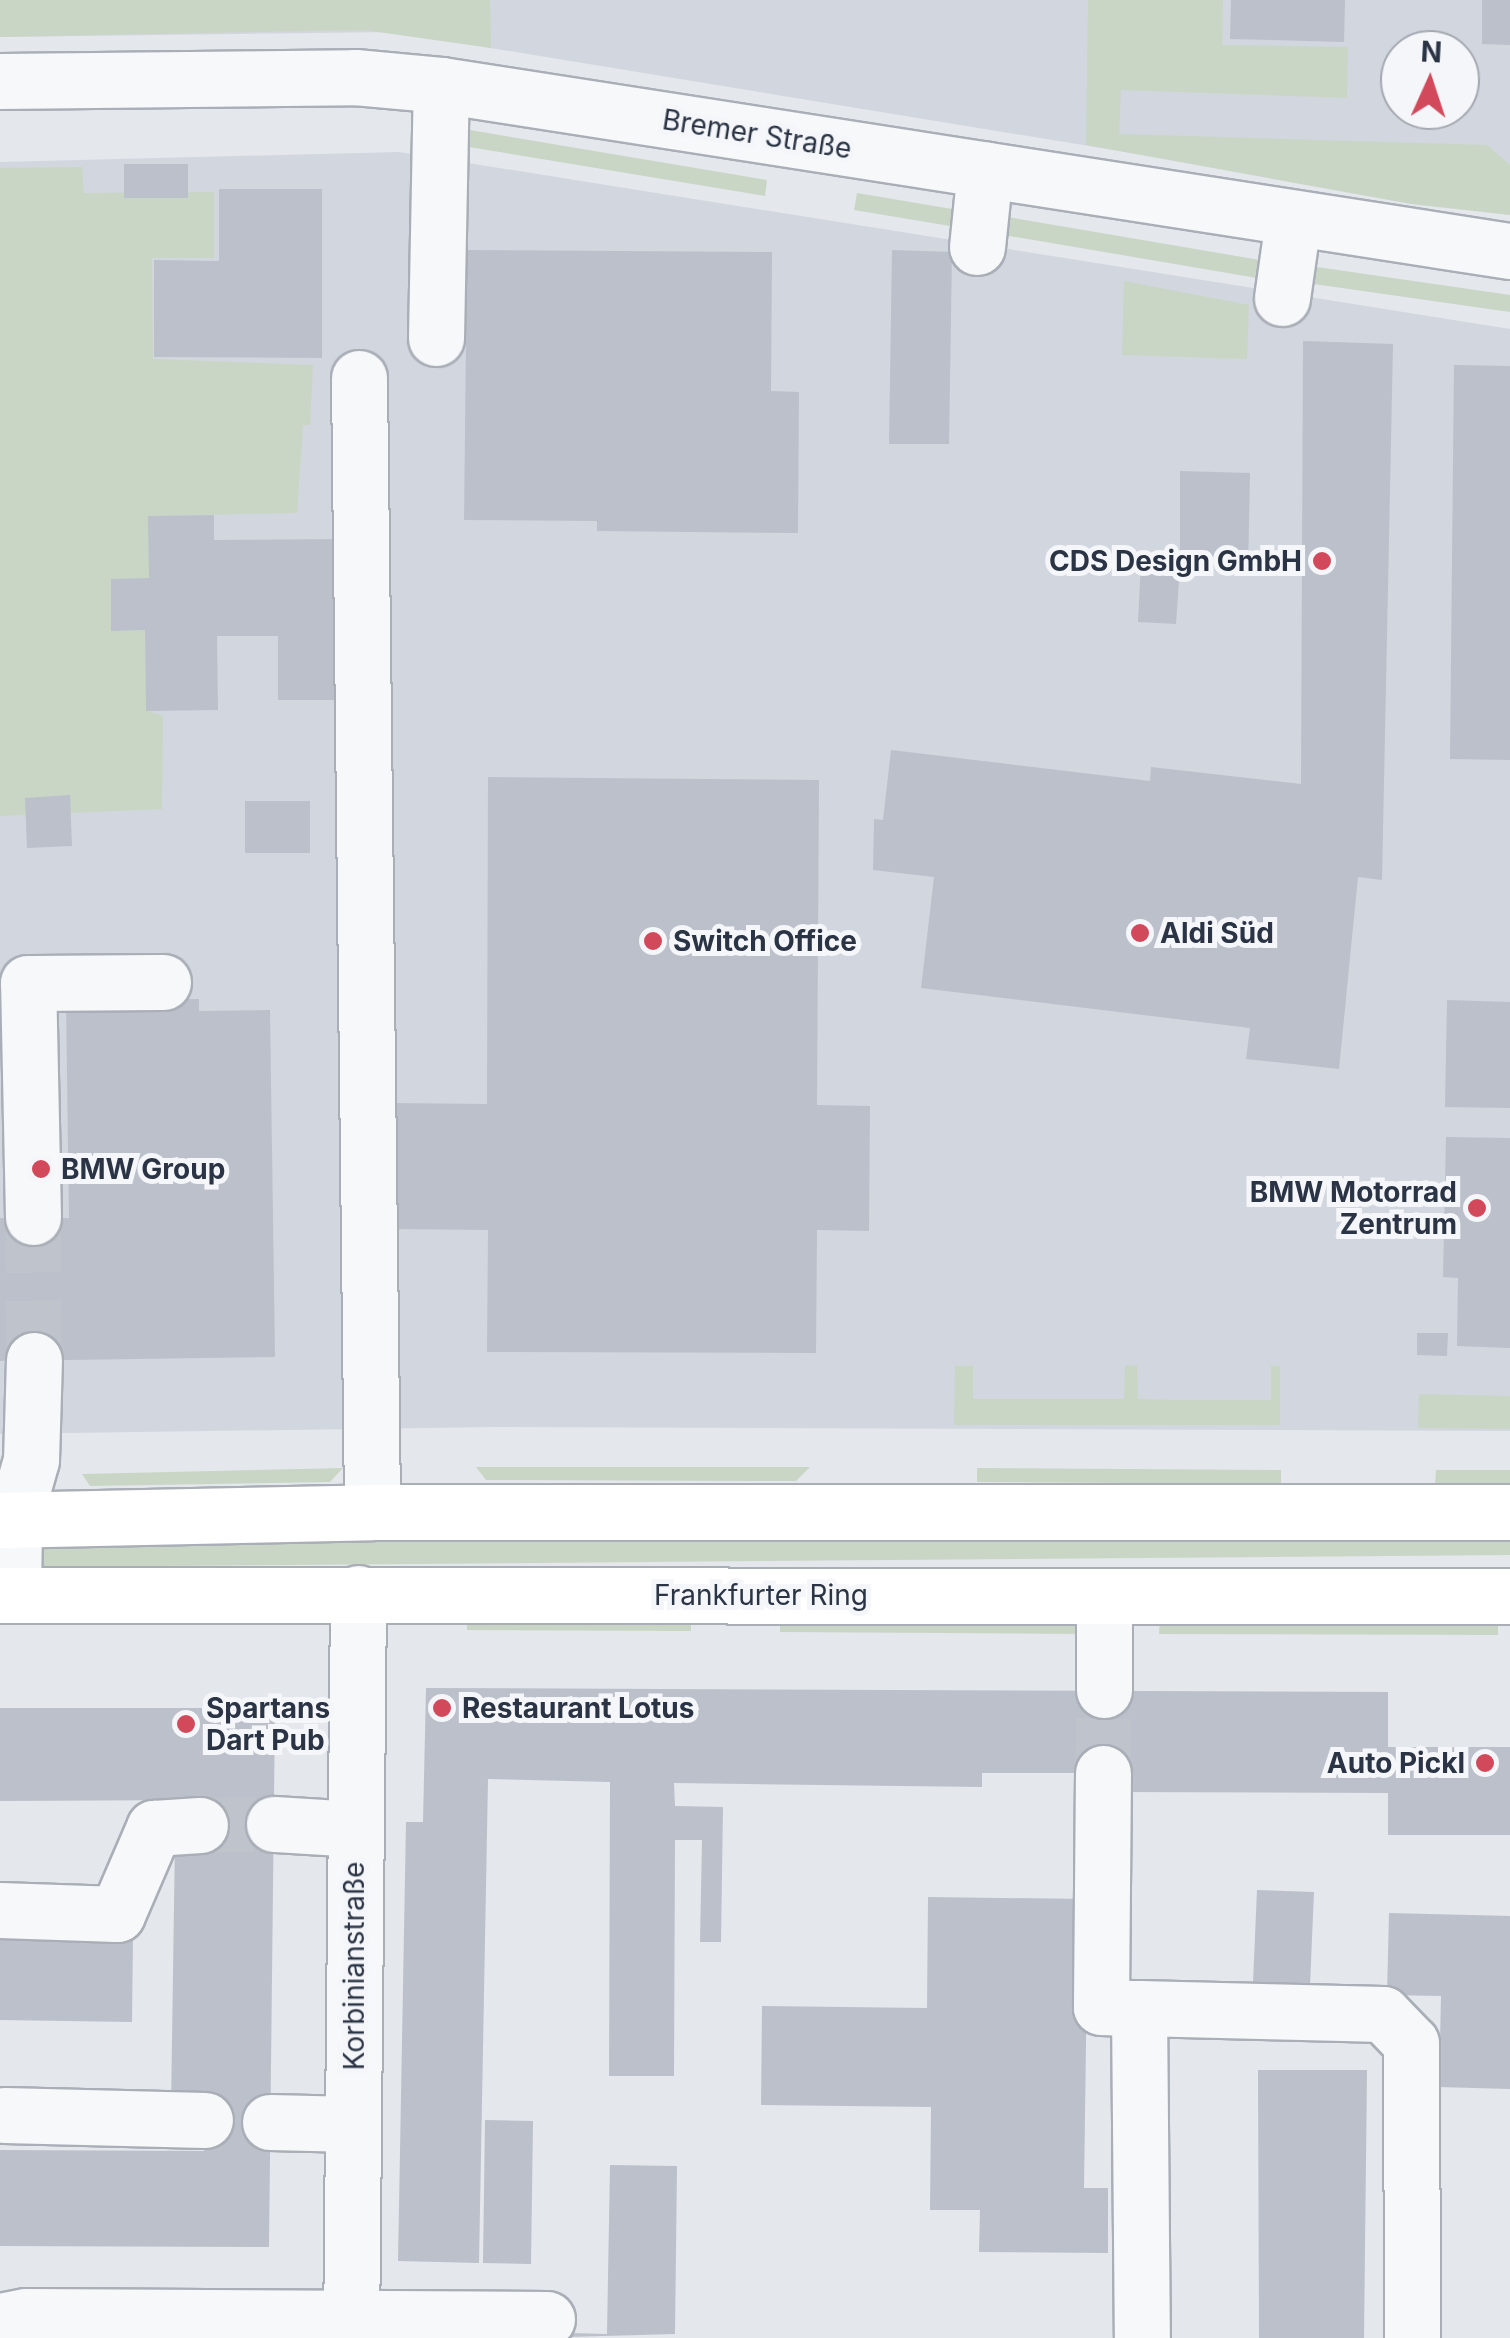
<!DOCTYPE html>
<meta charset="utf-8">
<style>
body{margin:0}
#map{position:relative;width:1510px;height:2338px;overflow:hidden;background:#e4e7ec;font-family:Inter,sans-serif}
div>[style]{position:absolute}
.built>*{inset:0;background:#d2d6de}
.green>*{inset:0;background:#c9d6c5}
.building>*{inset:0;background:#bbc0ca}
.minor-tunnel>*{height:55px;margin-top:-27.5px;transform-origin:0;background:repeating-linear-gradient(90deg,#bfc3cb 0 55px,transparent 0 83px)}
.roads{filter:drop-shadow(2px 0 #a9aeb7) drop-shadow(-2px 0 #a9aeb7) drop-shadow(0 2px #a9aeb7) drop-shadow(0 -2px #a9aeb7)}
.minor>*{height:55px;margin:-27.5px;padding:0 27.5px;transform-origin:27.5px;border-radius:27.5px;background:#f7f8fa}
.major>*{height:55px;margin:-27.5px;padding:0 27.5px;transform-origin:27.5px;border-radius:27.5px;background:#fff}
.dots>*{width:28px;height:28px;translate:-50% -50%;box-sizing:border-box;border:5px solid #f4f6f9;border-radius:50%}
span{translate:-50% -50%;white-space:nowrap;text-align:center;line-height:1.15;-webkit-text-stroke:10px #f4f6f9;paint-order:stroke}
.street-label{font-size:28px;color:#2b3445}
.poi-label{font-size:28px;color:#2b3445;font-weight:700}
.right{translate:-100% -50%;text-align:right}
.left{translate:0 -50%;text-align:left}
.north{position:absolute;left:1380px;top:30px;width:100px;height:100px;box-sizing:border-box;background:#f4f6f9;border:2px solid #a4a8b1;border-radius:50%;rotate:3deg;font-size:28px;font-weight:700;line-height:40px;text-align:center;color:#2b3445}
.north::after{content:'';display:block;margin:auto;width:35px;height:45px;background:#d1495b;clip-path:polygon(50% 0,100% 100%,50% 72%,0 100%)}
</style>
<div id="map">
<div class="built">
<i style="clip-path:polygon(evenodd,0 0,1510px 0,1510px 215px,393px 32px,0 37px,0 0,1400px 50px,1460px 50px,1460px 110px,1400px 110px,1400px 50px)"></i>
<i style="clip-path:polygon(399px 152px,1510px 329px,1510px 1431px,494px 1427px,0 1434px,0 162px)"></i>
</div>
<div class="green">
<i style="clip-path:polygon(0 0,490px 0,491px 48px,364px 30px,0 37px)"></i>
<i style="clip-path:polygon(1088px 0,1223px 0,1222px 45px,1348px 47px,1347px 98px,1121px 90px,1119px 134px,1487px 145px,1510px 165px,1510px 215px,1411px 204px,1086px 145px)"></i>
<i style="clip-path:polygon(464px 129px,767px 180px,765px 196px,463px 146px)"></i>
<i style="clip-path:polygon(82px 167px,84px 193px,214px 192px,214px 258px,152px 258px,153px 359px,313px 365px,310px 425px,303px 425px,297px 513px,149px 516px,149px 578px,111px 579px,111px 631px,145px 630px,146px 710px,163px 716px,162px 809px,0 816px,0 168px)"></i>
<i style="clip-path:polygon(857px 193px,958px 210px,956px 227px,854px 210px)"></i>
<i style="clip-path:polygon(1007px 217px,1260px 260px,1257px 278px,1004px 235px)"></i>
<i style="clip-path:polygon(1317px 267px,1510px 295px,1510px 312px,1314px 284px)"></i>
<i style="clip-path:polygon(1124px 281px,1249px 305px,1247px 359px,1122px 355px)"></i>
<i style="clip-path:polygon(1125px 1365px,1137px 1366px,1138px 1399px,1176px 1400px,1271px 1400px,1271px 1366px,1280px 1366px,1280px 1425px,954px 1425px,955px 1366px,973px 1366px,973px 1399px,1124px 1399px)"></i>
<i style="clip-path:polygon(1419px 1394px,1510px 1396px,1510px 1429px,1418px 1428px)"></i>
<i style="clip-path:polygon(476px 1467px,810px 1467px,796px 1481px,486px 1480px)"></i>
<i style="clip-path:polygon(343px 1468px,330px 1482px,90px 1486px,82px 1474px)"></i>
<i style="clip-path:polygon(977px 1468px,1281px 1470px,1281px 1484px,977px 1482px)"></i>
<i style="clip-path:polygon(1436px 1470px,1510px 1470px,1510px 1484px,1435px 1484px)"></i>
<i style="clip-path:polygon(402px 1538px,1510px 1541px,1510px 1555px,42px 1567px,35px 1559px,42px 1544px)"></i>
<i style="clip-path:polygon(780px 1616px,1072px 1618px,1085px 1634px,780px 1632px)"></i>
<i style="clip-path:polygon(467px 1617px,691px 1619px,691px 1631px,467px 1630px)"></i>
<i style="clip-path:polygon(1160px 1619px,1498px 1621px,1498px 1635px,1159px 1634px)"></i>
</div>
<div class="building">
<i style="clip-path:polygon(1231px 0,1345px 0,1344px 42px,1230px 39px)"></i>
<i style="clip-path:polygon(1482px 0,1510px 0,1510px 45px,1482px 44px)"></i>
<i style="clip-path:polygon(124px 164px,188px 164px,188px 198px,124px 198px)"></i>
<i style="clip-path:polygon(219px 189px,322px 189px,322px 358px,154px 357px,154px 260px,219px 261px)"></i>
<i style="clip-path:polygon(467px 250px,772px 252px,771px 391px,799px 392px,798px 533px,597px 531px,597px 521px,464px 520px)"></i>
<i style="clip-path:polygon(892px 250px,952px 252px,949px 444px,889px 444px)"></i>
<i style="clip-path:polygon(1303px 341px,1393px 344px,1382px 880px,1358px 877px,1339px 1069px,1246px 1059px,1250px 1028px,921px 988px,934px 877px,873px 870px,874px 819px,883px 820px,891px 750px,1150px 781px,1151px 767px,1301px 784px)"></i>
<i style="clip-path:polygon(1454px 365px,1510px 366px,1510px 760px,1450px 759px)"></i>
<i style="clip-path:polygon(1180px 471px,1250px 473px,1248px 569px,1180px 566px)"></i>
<i style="clip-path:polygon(214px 515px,214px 540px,343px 539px,344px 700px,278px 700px,278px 636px,217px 636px,218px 710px,146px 711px,145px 630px,111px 631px,111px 579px,149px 578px,148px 516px)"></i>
<i style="clip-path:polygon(1141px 563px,1180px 566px,1176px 624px,1138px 622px)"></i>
<i style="clip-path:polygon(488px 777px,819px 780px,817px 1105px,870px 1106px,869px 1231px,817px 1230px,816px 1353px,487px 1352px,488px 1230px,389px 1229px,389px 1103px,487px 1104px)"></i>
<i style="clip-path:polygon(70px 795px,72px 846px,27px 848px,25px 798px)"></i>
<i style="clip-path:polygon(245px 801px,310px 801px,310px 853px,245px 853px)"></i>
<i style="clip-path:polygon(199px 999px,199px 1011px,270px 1010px,275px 1357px,0 1361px,0 1218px,69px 1218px,66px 1001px)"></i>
<i style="clip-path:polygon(1447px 1000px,1510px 1002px,1510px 1108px,1445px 1107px)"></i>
<i style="clip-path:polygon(1446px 1137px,1510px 1138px,1510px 1348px,1457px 1346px,1458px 1278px,1443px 1277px)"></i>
<i style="clip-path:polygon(1417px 1333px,1448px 1333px,1447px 1356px,1417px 1355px)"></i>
<i style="clip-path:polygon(426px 1688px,1388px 1692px,1388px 1747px,1510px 1747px,1510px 1835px,1388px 1835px,1388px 1793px,1118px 1792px,1119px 1773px,982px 1773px,982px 1787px,674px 1783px,675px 1806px,723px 1807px,721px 1942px,700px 1942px,702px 1840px,675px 1840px,674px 2076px,609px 2076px,610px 1782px,488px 1779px,479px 2263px,398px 2261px,406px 1822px,423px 1822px)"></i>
<i style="clip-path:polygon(0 1708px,275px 1708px,269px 2247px,0 2246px,0 2150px,204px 2151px,205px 2107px,171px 2107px,175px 1840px,200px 1800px,0 1801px)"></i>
<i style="clip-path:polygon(1257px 1890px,1314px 1892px,1310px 1985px,1253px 1983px)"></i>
<i style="clip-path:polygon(928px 1897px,1088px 1899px,1084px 2188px,1108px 2188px,1108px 2253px,979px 2252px,980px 2210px,930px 2210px,931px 2107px,761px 2105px,762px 2006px,927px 2008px)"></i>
<i style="clip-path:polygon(1389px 1913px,1510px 1916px,1510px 2089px,1439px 2087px,1441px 1996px,1387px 1995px)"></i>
<i style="clip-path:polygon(0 1931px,133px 1933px,132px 2022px,0 2020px)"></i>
<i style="clip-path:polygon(1258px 2070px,1367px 2070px,1364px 2338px,1259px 2338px)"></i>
<i style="clip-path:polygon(485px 2120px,533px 2121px,531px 2264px,483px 2263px)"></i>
<i style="clip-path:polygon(610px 2165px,677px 2166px,675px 2334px,531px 2338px,531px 2332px,607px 2334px)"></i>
</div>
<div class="minor-tunnel">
<i style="left:33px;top:1217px;width:143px;rotate:89.6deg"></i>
<i style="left:1103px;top:1773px;width:83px;rotate:-89.3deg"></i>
<i style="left:200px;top:1825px;width:74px;rotate:-0.8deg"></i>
</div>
<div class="roads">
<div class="minor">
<i style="left:0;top:81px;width:355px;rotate:-0.6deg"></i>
<i style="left:355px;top:77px;width:86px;rotate:5.3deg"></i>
<i style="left:441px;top:85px;width:1082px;rotate:8.83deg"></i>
<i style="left:977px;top:247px;width:78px;rotate:-84.1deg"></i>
<i style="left:1282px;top:298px;width:78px;rotate:-81.9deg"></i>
<i style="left:436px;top:338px;width:253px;rotate:-88.9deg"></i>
<i style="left:359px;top:378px;width:1134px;rotate:89.34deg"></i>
<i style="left:33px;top:1217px;width:234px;rotate:-91.2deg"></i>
<i style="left:28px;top:983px;width:135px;rotate:-0.4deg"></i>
<i style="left:13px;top:1595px;width:75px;rotate:-89.2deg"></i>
<i style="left:14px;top:1520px;width:62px;rotate:-74.2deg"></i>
<i style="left:31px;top:1460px;width:100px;rotate:-88.3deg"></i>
<i style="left:1104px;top:1596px;width:94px;rotate:90deg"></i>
<i style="left:1103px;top:1773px;width:234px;rotate:90.5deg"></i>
<i style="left:1101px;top:2007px;width:38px;rotate:2deg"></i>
<i style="left:1139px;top:2008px;width:330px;rotate:89.5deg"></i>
<i style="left:274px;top:1824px;width:81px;rotate:3.5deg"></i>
<i style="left:0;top:1910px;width:117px;rotate:2deg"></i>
<i style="left:117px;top:1914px;width:94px;rotate:-66.7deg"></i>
<i style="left:154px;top:1828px;width:46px;rotate:-3.7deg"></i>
<i style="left:1139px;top:2008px;width:244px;rotate:1.4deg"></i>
<i style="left:1383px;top:2014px;width:40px;rotate:46deg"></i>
<i style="left:1411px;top:2043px;width:295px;rotate:89.8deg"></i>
<i style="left:4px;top:2115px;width:201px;rotate:1.4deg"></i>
<i style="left:270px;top:2122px;width:83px;rotate:1.4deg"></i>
<i style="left:0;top:2321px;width:26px;rotate:-11deg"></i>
<i style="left:26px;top:2316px;width:521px;rotate:0.33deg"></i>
<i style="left:351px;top:2338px;width:745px;rotate:-89.46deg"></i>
</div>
<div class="major">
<i style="left:0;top:1520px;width:372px;rotate:-1.2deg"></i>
<i style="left:372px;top:1512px;width:1138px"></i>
<i style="left:0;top:1595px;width:1510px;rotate:0.04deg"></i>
</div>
</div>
<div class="dots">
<i style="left:1322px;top:561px;background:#d1495b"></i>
<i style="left:1140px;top:933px;background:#d1495b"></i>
<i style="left:653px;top:941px;background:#d1495b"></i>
<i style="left:41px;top:1169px;background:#d1495b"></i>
<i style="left:1477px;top:1208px;background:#d1495b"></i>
<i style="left:442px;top:1708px;background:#d1495b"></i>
<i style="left:186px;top:1724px;background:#d1495b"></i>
<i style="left:1485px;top:1763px;background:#d1495b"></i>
</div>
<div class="street-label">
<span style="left:757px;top:134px;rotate:9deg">Bremer Straße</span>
<span style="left:761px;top:1595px">Frankfurter Ring</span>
<span style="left:354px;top:1966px;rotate:-90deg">Korbinianstraße</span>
</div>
<div class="poi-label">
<span class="right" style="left:1302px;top:561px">CDS Design GmbH</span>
<span class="left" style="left:1160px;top:933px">Aldi Süd</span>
<span class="left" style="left:673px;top:941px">Switch Office</span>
<span class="left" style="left:61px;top:1169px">BMW Group</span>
<span class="right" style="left:1457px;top:1208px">BMW Motorrad<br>Zentrum</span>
<span class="left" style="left:206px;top:1724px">Spartans<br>Dart Pub</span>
<span class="left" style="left:462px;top:1708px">Restaurant Lotus</span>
<span class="right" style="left:1465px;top:1763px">Auto Pickl</span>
</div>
<div class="north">N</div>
</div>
